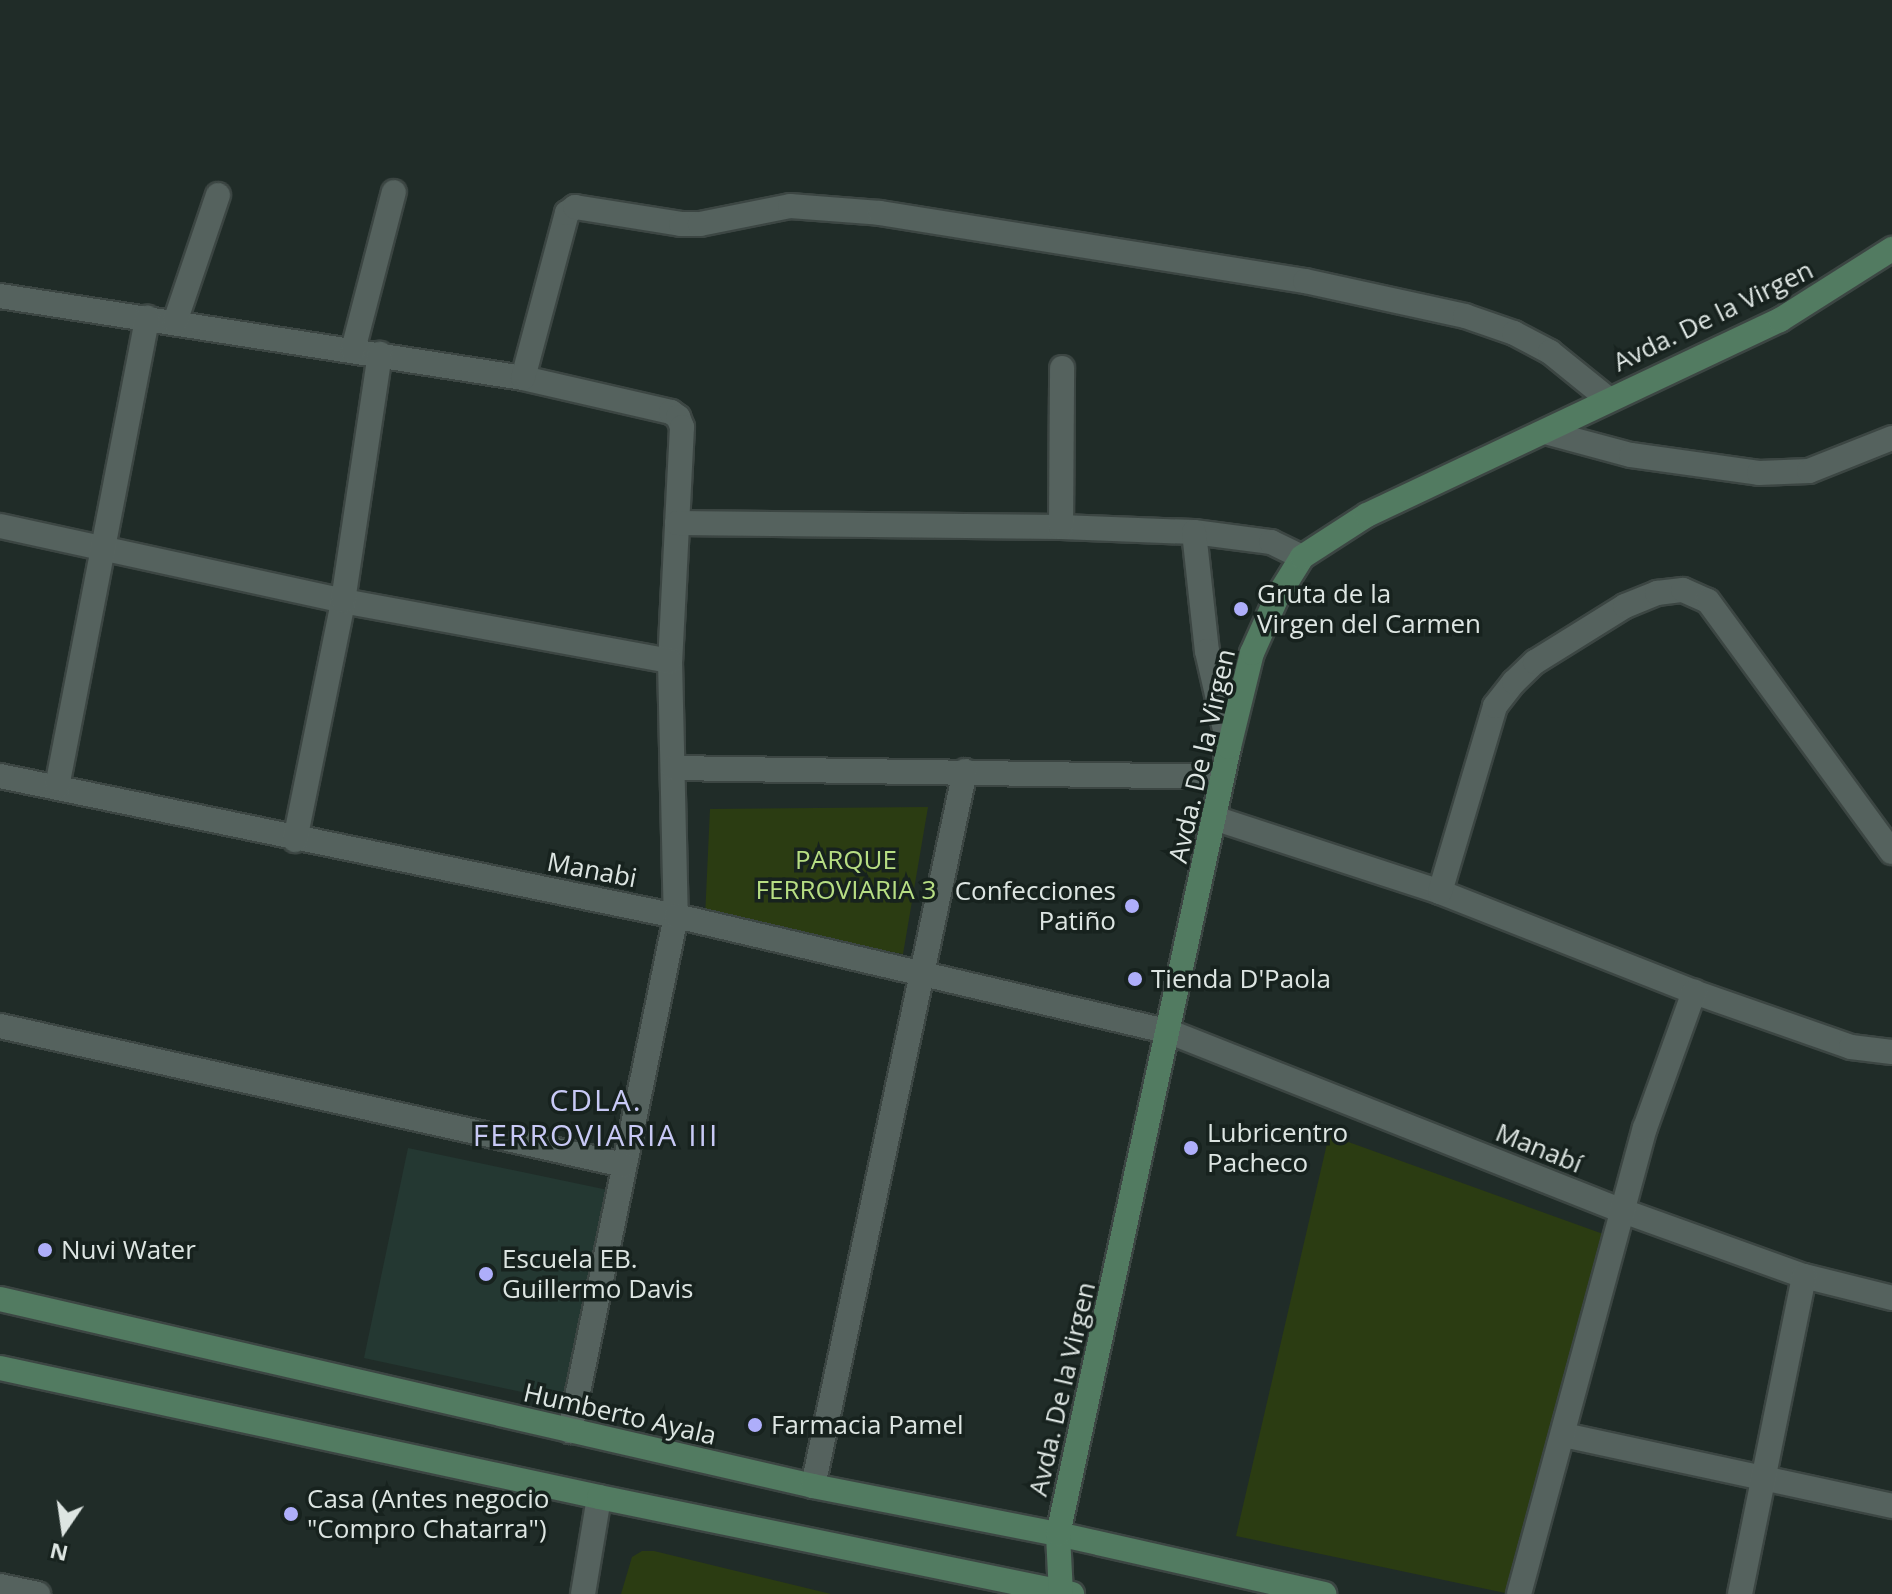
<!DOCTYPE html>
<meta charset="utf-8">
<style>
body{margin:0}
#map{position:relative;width:1892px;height:1594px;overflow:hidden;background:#202c28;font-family:"Open Sans",sans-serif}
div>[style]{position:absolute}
.built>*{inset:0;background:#243832}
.green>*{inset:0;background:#2b3c12}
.roads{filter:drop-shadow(2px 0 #3c4643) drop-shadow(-2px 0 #3c4643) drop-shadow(0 2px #3c4643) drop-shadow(0 -2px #3c4643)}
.street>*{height:24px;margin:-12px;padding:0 12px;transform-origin:12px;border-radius:12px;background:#55625e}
.secondary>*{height:24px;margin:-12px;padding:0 12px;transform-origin:12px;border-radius:12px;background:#527b61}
.dots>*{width:22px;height:22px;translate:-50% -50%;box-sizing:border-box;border:4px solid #17221e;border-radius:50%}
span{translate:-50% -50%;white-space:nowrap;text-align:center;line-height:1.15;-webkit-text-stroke:7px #17221e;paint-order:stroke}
.street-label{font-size:26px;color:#dde5e2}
.poi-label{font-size:26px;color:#dde5e2}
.left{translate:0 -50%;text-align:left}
.right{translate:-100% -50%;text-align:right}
.park-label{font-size:26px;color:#b7de83}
.quarter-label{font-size:30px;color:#c8c9f5;letter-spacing:2px}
.north{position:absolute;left:24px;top:1490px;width:80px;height:80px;-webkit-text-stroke:6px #17221e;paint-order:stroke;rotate:193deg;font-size:22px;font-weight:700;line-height:32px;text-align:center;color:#dde5e2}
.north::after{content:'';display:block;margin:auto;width:28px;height:36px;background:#dde5e2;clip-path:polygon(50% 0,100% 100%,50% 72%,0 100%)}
</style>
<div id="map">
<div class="built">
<i style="clip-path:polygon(408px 1148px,608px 1190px,564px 1401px,364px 1358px)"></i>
</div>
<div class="green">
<i style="clip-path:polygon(928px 807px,903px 954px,705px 918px,710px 809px)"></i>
<i style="clip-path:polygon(1329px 1135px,1606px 1235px,1510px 1594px,1236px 1536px)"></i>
<i style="clip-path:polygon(642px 1551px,654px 1551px,831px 1594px,621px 1594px,632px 1557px)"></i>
</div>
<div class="roads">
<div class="street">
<i style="left:0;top:296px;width:529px;rotate:8.91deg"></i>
<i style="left:523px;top:378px;width:152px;rotate:12.9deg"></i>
<i style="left:671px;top:412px;width:9px;rotate:36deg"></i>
<i style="left:678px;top:417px;width:11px;rotate:68deg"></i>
<i style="left:682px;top:427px;width:234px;rotate:92.9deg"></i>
<i style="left:670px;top:661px;width:255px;rotate:88.7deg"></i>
<i style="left:676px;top:916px;width:526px;rotate:101.63deg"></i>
<i style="left:175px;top:322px;width:134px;rotate:-71.3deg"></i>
<i style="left:353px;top:350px;width:163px;rotate:-75.5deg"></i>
<i style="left:523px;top:378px;width:171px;rotate:-75.1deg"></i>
<i style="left:567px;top:213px;width:10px;rotate:-37deg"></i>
<i style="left:575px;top:207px;width:107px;rotate:9.1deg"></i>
<i style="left:681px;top:224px;width:19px"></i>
<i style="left:700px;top:224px;width:92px;rotate:-11.3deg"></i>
<i style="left:790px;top:206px;width:90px;rotate:4.4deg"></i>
<i style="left:880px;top:213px;width:430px;rotate:9.1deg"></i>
<i style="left:1305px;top:281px;width:164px;rotate:12.3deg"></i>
<i style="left:1465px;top:316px;width:52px;rotate:19.1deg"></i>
<i style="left:1514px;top:333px;width:41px;rotate:27.8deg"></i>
<i style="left:1550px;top:352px;width:75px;rotate:39deg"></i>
<i style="left:1545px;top:432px;width:89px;rotate:15deg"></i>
<i style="left:1631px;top:455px;width:129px;rotate:8deg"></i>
<i style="left:1759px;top:473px;width:50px;rotate:-2.3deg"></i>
<i style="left:1809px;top:471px;width:89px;rotate:-21.7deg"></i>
<i style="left:677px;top:523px;width:384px;rotate:0.6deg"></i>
<i style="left:1061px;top:527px;width:133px;rotate:2.2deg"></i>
<i style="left:1194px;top:532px;width:78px;rotate:7.4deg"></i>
<i style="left:1271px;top:542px;width:34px;rotate:26deg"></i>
<i style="left:0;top:526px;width:351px;rotate:12.3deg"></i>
<i style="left:343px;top:601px;width:332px;rotate:10.4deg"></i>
<i style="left:1061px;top:527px;width:159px;rotate:-89.6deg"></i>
<i style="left:1194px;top:532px;width:120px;rotate:83.8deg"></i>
<i style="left:1207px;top:651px;width:98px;rotate:77.1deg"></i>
<i style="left:673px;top:768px;width:549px;rotate:0.94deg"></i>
<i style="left:0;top:776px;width:690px;rotate:11.7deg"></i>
<i style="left:676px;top:916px;width:507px;rotate:13.21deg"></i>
<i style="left:1170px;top:1032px;width:487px;rotate:21.6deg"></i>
<i style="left:1623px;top:1211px;width:192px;rotate:19.8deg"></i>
<i style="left:1804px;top:1276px;width:91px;rotate:14deg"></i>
<i style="left:57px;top:787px;width:478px;rotate:-79.1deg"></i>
<i style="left:1214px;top:818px;width:238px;rotate:18.1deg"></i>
<i style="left:1440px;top:892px;width:273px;rotate:21.5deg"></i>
<i style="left:1694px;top:992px;width:166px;rotate:19.3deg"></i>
<i style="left:1851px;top:1047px;width:41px;rotate:7deg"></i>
<i style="left:295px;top:840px;width:244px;rotate:-78.6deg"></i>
<i style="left:343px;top:601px;width:250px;rotate:-81.5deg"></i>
<i style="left:1440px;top:892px;width:194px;rotate:-73.5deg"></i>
<i style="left:1495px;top:706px;width:31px;rotate:-52deg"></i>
<i style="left:1514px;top:682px;width:29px;rotate:-44deg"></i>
<i style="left:1535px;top:662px;width:106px;rotate:-31.9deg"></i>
<i style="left:1625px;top:606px;width:35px;rotate:-22deg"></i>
<i style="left:1657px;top:593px;width:26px;rotate:-7deg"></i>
<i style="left:1683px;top:590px;width:27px;rotate:24deg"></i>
<i style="left:1708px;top:601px;width:311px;rotate:53.8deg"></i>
<i style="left:0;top:1026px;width:639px;rotate:12.56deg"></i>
<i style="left:1564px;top:1435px;width:336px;rotate:12.2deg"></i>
<i style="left:813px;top:1486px;width:731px;rotate:-78deg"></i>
<i style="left:0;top:1586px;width:39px;rotate:12deg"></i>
<i style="left:583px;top:1594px;width:98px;rotate:-80.6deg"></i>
<i style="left:1519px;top:1594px;width:483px;rotate:-74.9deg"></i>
<i style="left:1645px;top:1128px;width:145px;rotate:-70.2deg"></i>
<i style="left:1740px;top:1594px;width:324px;rotate:-78.6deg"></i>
</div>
<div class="secondary">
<i style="left:0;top:1299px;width:834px;rotate:12.95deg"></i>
<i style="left:813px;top:1486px;width:250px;rotate:11.1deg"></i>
<i style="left:1058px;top:1534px;width:273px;rotate:12.7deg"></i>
<i style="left:0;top:1368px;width:613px;rotate:12.15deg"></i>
<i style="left:599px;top:1497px;width:483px;rotate:11.6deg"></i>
<i style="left:1061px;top:1594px;width:60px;rotate:-92.9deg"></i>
<i style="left:1058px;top:1534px;width:805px;rotate:-77.74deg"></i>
<i style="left:1229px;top:747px;width:97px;rotate:-76.3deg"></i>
<i style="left:1252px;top:653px;width:59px;rotate:-66deg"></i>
<i style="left:1276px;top:599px;width:49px;rotate:-58.2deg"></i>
<i style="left:1302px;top:557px;width:77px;rotate:-32.9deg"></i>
<i style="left:1367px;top:515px;width:457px;rotate:-25.3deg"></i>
<i style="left:1780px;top:320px;width:133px;rotate:-32.4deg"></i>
</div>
</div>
<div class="dots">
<i style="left:1241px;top:609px;background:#aeaefa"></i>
<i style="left:1132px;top:906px;background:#aeaefa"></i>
<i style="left:1135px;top:979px;background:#aeaefa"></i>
<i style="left:1191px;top:1148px;background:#aeaefa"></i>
<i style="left:45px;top:1250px;background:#aeaefa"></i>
<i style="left:486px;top:1274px;background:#aeaefa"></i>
<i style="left:755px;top:1425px;background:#aeaefa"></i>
<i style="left:291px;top:1514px;background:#aeaefa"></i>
</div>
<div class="street-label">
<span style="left:1713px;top:316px;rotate:-26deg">Avda. De la Virgen</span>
<span style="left:1202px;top:756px;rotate:-77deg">Avda. De la Virgen</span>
<span style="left:592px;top:870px;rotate:11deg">Manabi</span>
<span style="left:1539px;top:1148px;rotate:22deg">Manabí</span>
<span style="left:1062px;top:1389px;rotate:-77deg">Avda. De la Virgen</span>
<span style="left:620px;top:1414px;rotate:13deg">Humberto Ayala</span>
</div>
<div class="poi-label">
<span class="left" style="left:1257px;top:609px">Gruta de la<br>Virgen del Carmen</span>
<span class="right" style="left:1116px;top:906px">Confecciones<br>Patiño</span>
<span class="left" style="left:1151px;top:979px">Tienda D'Paola</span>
<span class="left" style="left:1207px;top:1148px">Lubricentro<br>Pacheco</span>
<span class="left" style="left:61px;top:1250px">Nuvi Water</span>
<span class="left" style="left:502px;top:1274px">Escuela EB.<br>Guillermo Davis</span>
<span class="left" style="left:771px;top:1425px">Farmacia Pamel</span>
<span class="left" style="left:307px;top:1514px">Casa (Antes negocio<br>"Compro Chatarra")</span>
</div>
<div class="park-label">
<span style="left:846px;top:875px">PARQUE<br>FERROVIARIA 3</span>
</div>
<div class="quarter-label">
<span style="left:596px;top:1117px">CDLA.<br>FERROVIARIA III</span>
</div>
<div class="north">N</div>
</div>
